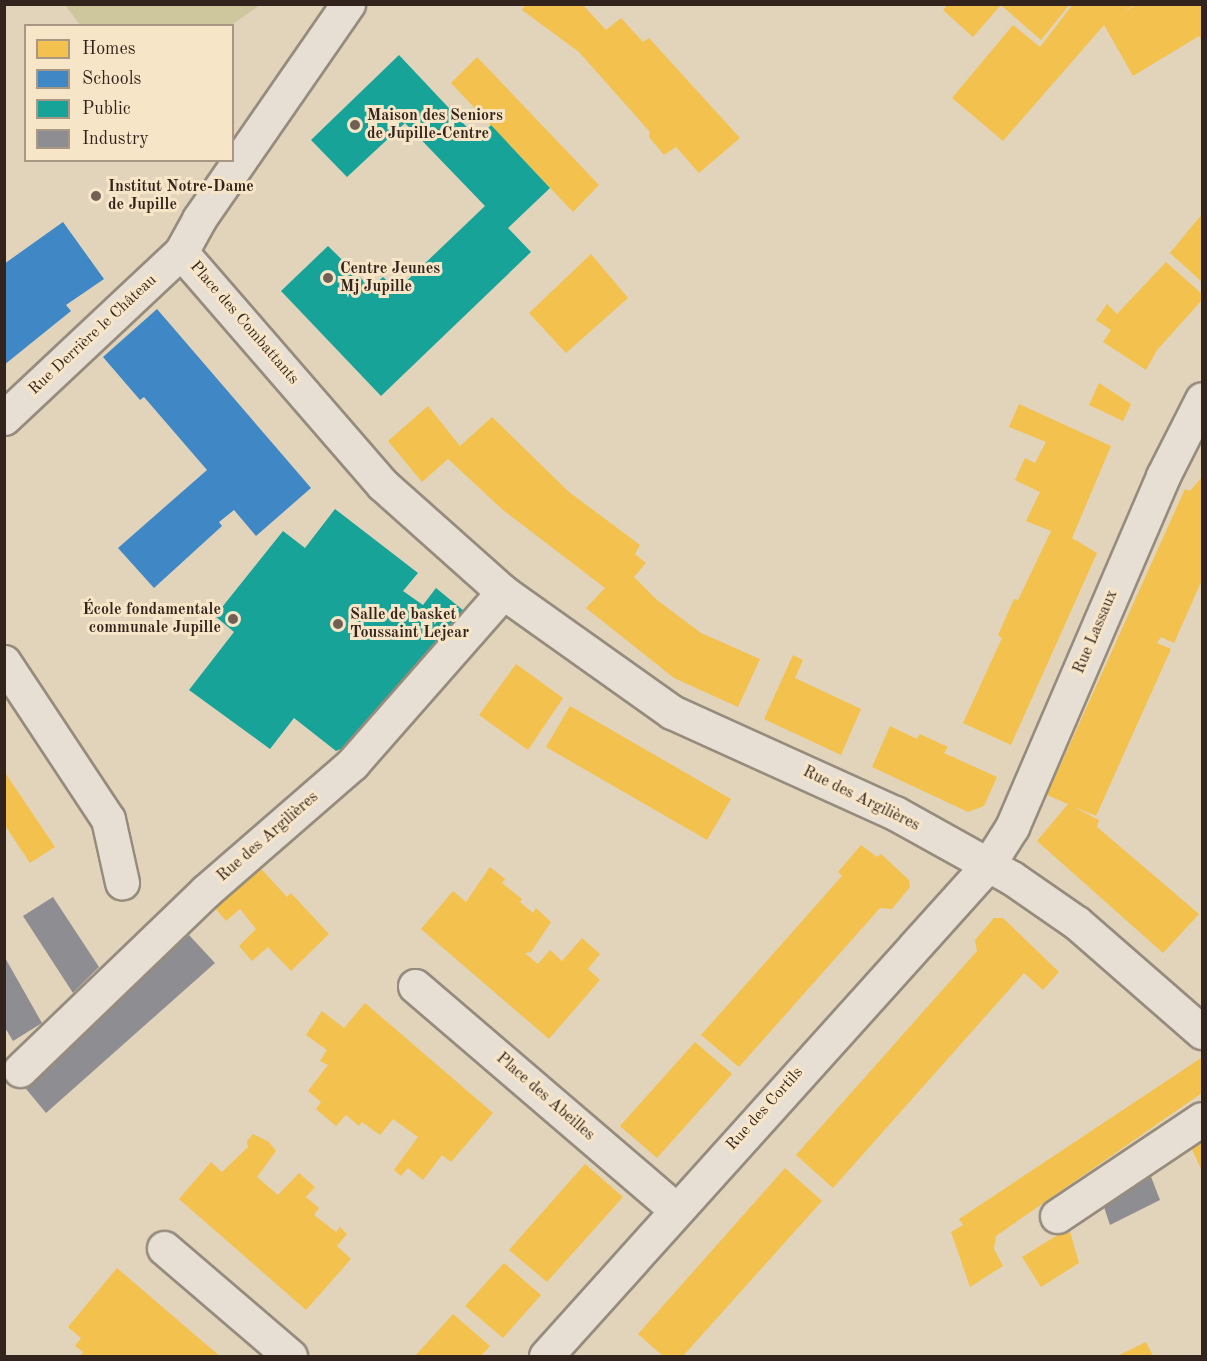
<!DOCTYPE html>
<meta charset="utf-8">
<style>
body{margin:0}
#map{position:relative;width:1207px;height:1361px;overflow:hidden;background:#e2d3bb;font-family:"Old Standard TT",serif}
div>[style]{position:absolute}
.green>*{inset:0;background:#cec79e}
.homes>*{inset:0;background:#f2c14e}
.schools>*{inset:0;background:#3f88c5}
.public>*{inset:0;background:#17a398}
.industry>*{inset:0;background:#8d8d92}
.roads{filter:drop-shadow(2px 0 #968c7d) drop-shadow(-2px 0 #968c7d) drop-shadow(0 2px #968c7d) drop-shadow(0 -2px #968c7d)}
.minor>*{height:33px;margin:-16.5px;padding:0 16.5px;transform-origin:16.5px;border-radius:16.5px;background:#e7dfd3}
.dots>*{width:16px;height:16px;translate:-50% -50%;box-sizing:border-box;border:3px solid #f7e5c8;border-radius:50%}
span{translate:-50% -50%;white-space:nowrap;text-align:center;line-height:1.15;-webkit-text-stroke:6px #f7e5c8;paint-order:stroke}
.poi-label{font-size:16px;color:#32241c;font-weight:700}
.left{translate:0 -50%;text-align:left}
.right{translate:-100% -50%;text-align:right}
.street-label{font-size:16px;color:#32241c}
.frame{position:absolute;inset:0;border:6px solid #32241c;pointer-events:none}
.legend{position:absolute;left:24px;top:24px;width:210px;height:138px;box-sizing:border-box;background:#f7e5c8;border:2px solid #a89883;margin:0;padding:8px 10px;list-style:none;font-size:18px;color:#32241c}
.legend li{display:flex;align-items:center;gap:12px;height:30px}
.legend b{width:30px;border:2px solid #a89883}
</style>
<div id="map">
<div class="green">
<i style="clip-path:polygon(65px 5px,260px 5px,230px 26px,80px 25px)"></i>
</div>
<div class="homes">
<i style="clip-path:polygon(526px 4px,582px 4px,606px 30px,621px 18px,643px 42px,649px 38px,740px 138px,699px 173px,676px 147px,664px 155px,649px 137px,650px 132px,579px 52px,522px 10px)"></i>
<i style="clip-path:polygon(948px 4px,1070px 4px,1041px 40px,1001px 5px,973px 37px,943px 10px)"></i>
<i style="clip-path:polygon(1073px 4px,1135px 4px,1122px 13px,1137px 4px,1202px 4px,1202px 41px,1199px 36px,1133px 76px,1104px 25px,1003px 141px,952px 98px,1013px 25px,1040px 47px)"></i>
<i style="clip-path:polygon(477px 57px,599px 185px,573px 212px,451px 83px)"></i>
<i style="clip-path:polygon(1202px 214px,1202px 282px,1170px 253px)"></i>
<i style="clip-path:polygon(591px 254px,628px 298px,566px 353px,529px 313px)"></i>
<i style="clip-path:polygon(1166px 262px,1202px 294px,1202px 300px,1157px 350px,1146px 370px,1103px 342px,1111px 330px,1096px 320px,1107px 304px,1117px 314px)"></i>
<i style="clip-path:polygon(1099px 383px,1131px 404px,1123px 421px,1089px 405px)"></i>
<i style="clip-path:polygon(1019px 404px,1111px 446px,1072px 538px,1097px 553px,1011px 745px,963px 723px,1002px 638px,998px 635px,1014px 599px,1018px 600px,1051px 531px,1026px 521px,1040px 492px,1015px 480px,1025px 458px,1035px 463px,1046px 442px,1009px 427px)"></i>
<i style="clip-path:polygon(428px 406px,460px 446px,492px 417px,569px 492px,640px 545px,635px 554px,646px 563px,634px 577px,657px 600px,701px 633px,760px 659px,738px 707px,674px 678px,586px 608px,605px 588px,503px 510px,448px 459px,422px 482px,388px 441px)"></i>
<i style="clip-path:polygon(1202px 477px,1202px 580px,1174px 643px,1161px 637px,1157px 643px,1171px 649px,1096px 816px,1072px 806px,1099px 820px,1097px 827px,1199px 914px,1163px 953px,1037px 841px,1068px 804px,1047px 795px,1185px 489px,1190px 491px)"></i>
<i style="clip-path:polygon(793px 655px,803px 660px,795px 678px,861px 709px,841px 755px,764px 719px)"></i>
<i style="clip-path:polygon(516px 664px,563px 698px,528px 750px,479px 715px)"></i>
<i style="clip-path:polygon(570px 706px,731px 799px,707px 840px,546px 747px)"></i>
<i style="clip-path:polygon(890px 726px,917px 739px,920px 734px,948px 747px,944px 753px,997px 777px,984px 806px,968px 812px,872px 767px)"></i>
<i style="clip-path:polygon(4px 771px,55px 847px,30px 863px,4px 824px)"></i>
<i style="clip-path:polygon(861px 845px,877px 857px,881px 854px,909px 880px,910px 887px,892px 909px,880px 908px,739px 1067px,701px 1035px,842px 876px,838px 872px)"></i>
<i style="clip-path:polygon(254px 861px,287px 897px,291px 893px,329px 934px,291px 971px,268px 947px,252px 961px,239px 946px,256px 929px,240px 909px,226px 921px,209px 901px)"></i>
<i style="clip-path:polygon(490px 867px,505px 879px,502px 883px,522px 899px,520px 902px,533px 913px,536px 908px,551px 922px,531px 952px,525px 953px,538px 964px,550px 950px,562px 961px,582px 938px,600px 954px,588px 969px,600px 980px,549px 1039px,421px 929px,453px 891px,466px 902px)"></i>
<i style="clip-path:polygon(994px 918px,1003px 918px,1059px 972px,1043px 990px,1024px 973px,833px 1188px,796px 1155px,977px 951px,975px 940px)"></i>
<i style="clip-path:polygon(365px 1003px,493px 1113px,451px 1162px,442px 1155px,423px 1180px,408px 1168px,401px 1176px,394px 1170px,418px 1137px,393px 1119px,380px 1135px,362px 1122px,359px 1126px,346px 1115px,336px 1126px,316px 1109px,321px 1102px,308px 1091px,328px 1065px,320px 1061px,327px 1050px,306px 1035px,322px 1011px,344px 1028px)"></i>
<i style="clip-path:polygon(695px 1042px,732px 1074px,657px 1158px,620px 1126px)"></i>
<i style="clip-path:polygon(1201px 1058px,1202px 1093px,996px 1236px,994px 1249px,1003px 1266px,970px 1287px,951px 1232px,963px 1225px,959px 1219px)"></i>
<i style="clip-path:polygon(253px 1134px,269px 1142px,276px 1151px,257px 1177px,278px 1195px,299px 1173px,315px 1187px,306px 1197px,319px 1208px,314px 1215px,336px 1232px,340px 1227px,347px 1234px,337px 1246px,351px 1259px,306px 1310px,179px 1199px,211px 1162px,222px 1172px,248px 1147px,247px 1141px)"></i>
<i style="clip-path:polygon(1202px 1140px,1202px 1171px,1191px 1147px)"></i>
<i style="clip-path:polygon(585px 1164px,623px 1197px,547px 1282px,509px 1250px)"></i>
<i style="clip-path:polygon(785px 1168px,822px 1201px,683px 1356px,663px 1356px,638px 1334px)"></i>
<i style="clip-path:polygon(1069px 1228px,1079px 1263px,1041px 1287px,1022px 1257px)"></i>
<i style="clip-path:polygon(504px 1263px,541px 1295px,503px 1338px,465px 1306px)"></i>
<i style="clip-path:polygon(117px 1268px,202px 1341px,220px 1356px,80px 1356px,83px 1352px,75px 1346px,81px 1338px,68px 1327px)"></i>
<i style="clip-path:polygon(453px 1314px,490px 1346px,481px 1356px,415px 1356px)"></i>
<i style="clip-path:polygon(1146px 1342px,1153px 1356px,1117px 1356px)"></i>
</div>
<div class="schools">
<i style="clip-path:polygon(63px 222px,104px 279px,66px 305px,71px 311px,4px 365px,4px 264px)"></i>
<i style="clip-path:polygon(157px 309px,311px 488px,256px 536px,234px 510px,219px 522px,222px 526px,154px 588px,118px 548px,207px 470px,144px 397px,140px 400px,103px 357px)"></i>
</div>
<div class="public">
<i style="clip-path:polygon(399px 55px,478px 139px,491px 125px,550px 188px,508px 228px,531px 252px,381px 396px,281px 291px,328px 246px,371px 288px,383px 277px,397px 290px,485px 206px,405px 123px,347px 177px,311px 140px)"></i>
<i style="clip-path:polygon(335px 509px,418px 573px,403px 591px,423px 605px,436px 588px,464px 611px,343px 748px,336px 751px,294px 718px,270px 749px,189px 690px,234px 632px,215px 616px,283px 531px,305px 548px)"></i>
</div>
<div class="industry">
<i style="clip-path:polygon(53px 897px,99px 967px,73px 993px,23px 916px)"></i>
<i style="clip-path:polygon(189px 935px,215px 963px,46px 1113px,22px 1084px)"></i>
<i style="clip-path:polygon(4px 956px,42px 1023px,13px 1041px,4px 1026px)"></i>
<i style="clip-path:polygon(1150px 1174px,1160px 1200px,1110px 1225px,1102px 1201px)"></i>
</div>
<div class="roads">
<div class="minor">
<i style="left:181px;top:252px;width:308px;rotate:49.1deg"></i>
<i style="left:383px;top:485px;width:161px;rotate:41.7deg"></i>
<i style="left:503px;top:592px;width:207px;rotate:35.4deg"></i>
<i style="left:672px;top:712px;width:245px;rotate:24.4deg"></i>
<i style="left:895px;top:813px;width:134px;rotate:29.1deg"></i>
<i style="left:1012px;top:878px;width:79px;rotate:34.7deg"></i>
<i style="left:1077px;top:923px;width:166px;rotate:41.1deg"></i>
<i style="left:4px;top:418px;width:243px;rotate:-43.2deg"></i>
<i style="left:181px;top:252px;width:38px;rotate:-61deg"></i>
<i style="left:199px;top:219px;width:262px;rotate:-55.3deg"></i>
<i style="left:4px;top:662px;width:188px;rotate:56.5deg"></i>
<i style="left:108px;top:819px;width:65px;rotate:77.5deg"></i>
<i style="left:415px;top:986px;width:343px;rotate:40.6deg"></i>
<i style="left:20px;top:1070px;width:258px;rotate:-43.9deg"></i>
<i style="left:206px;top:891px;width:194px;rotate:-41deg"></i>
<i style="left:352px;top:764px;width:229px;rotate:-48.7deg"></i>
<i style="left:1057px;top:1216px;width:174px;rotate:-33.8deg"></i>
<i style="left:164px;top:1248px;width:166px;rotate:40.6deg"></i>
<i style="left:546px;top:1356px;width:661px;rotate:-48.01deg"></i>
<i style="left:988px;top:865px;width:45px;rotate:-57.7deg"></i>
<i style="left:1012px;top:827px;width:382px;rotate:-66.7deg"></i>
<i style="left:1163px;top:476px;width:86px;rotate:-63.1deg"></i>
</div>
</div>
<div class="dots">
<i style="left:355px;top:125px;background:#706154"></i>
<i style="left:96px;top:196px;background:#706154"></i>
<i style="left:328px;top:278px;background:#706154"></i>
<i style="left:233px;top:619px;background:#706154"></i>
<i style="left:338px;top:624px;background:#706154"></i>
</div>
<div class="poi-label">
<span class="left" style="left:367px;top:125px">Maison des Seniors<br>de Jupille-Centre</span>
<span class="left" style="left:108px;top:196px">Institut Notre-Dame<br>de Jupille</span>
<span class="left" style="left:340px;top:278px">Centre Jeunes<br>Mj Jupille</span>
<span class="right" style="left:221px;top:619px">École fondamentale<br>communale Jupille</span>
<span class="left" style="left:350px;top:624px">Salle de basket<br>Toussaint Lejear</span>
</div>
<div class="street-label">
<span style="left:244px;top:323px;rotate:49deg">Place des Combattants</span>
<span style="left:93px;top:335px;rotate:-43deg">Rue Derrière le Château</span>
<span style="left:1096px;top:632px;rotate:-67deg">Rue Lassaux</span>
<span style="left:861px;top:799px;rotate:26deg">Rue des Argilières</span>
<span style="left:268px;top:837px;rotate:-41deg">Rue des Argilières</span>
<span style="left:545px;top:1097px;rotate:41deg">Place des Abeilles</span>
<span style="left:765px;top:1109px;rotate:-48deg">Rue des Cortils</span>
</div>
<div class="frame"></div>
<ul class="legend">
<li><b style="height:16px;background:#f2c14e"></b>Homes</li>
<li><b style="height:16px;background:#3f88c5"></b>Schools</li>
<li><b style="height:16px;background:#17a398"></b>Public</li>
<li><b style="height:16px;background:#8d8d92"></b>Industry</li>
</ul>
</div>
